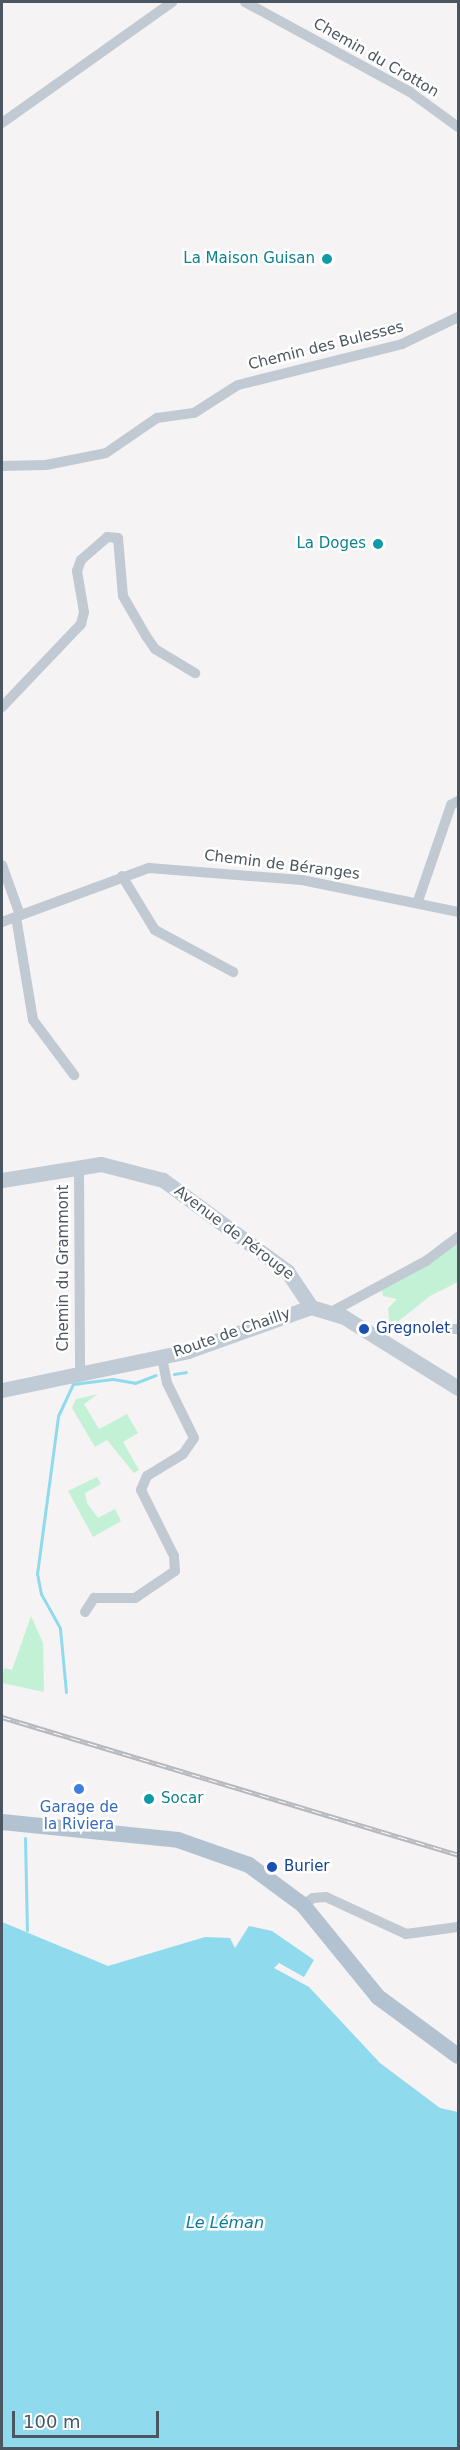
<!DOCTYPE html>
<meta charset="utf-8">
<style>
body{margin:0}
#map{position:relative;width:460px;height:2450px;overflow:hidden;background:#f5f3f3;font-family:"DejaVu Sans",sans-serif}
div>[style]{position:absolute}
.green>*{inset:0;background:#c3f1d5}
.water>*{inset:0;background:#90daee}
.stream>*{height:3px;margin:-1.5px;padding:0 1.5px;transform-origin:1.5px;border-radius:1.5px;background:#90daee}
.street>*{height:10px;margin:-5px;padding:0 5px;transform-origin:5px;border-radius:5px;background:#c1cad2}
.secondary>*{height:15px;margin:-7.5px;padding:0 7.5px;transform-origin:7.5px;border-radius:7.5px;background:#c1cbd6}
.primary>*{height:16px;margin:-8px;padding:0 8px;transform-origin:8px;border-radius:8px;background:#b3c2d1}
.rail>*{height:5px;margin-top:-2.5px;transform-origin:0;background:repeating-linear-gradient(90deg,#fff 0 9px,#b5b8bd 0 18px);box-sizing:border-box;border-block:2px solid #b5b8bd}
.dots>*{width:16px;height:16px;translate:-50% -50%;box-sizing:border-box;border:3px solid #fff;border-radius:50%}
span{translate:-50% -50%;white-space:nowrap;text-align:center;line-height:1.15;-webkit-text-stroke:5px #fff;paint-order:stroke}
.street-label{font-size:15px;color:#4a5661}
.culture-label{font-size:15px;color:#0d838f}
.right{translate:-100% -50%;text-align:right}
.left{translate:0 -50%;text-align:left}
.transit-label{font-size:15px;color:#164399}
.shop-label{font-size:15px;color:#366cbe}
.water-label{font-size:16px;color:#0c7c9b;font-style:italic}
.frame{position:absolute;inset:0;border:3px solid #4a5661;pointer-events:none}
.scale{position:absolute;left:12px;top:2411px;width:147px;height:27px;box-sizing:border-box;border:3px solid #4a5661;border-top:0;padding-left:8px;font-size:18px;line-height:21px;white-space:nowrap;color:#4a5661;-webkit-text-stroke:4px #fff;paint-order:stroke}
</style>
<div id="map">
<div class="green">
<i style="clip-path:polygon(458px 1241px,458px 1282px,430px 1296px,390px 1328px,388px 1308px,397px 1299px,383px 1296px,382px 1290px)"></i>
<i style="clip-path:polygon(98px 1394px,84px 1404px,99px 1429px,127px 1414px,138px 1433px,123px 1442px,139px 1470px,134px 1473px,107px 1440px,95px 1447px,72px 1408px,76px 1399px)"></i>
<i style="clip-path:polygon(97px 1477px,101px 1484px,85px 1493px,87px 1503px,98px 1518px,115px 1509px,121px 1521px,93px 1537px,68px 1491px)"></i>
<i style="clip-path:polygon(31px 1616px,43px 1643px,44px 1692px,2px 1683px,4px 1668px,12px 1670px)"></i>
</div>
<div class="water">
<i style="clip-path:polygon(2px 1922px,108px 1966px,205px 1937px,230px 1938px,235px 1948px,249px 1926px,272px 1931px,314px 1960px,304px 1977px,279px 1963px,274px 1968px,309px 1987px,380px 2063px,440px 2108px,458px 2112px,458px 2448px,2px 2448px)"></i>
</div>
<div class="stream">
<i style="left:174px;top:1374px;width:12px;rotate:-9deg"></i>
<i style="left:66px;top:1692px;width:64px;rotate:-95.4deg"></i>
<i style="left:60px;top:1628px;width:39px;rotate:-119deg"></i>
<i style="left:41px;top:1594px;width:20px;rotate:-101deg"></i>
<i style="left:37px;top:1574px;width:159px;rotate:-82.4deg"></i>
<i style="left:58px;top:1416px;width:35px;rotate:-65deg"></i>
<i style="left:73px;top:1384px;width:40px;rotate:-7.1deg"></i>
<i style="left:113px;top:1379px;width:22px;rotate:10deg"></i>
<i style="left:135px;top:1383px;width:22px;rotate:-21deg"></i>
<i style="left:25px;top:1838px;width:92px;rotate:88.8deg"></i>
</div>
<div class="street">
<i style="left:245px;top:2px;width:188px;rotate:28.6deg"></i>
<i style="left:410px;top:92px;width:59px;rotate:36.1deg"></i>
<i style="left:2px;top:123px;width:209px;rotate:-35.4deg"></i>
<i style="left:2px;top:466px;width:44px;rotate:-1.3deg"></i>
<i style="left:46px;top:465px;width:61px;rotate:-11.3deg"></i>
<i style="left:106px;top:453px;width:62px;rotate:-34.5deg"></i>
<i style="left:157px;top:418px;width:37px;rotate:-8deg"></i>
<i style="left:194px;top:413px;width:52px;rotate:-32.5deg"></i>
<i style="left:238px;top:385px;width:169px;rotate:-14deg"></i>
<i style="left:402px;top:344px;width:62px;rotate:-25.7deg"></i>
<i style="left:2px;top:707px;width:115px;rotate:-46.4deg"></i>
<i style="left:81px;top:624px;width:12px;rotate:-76deg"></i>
<i style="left:84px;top:612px;width:42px;rotate:-99.7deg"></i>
<i style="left:77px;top:571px;width:12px;rotate:-70deg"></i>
<i style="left:81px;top:560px;width:35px;rotate:-41deg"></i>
<i style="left:107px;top:537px;width:11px;rotate:5deg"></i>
<i style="left:118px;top:538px;width:58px;rotate:85.1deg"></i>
<i style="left:123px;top:596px;width:46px;rotate:60.1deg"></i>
<i style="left:146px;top:636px;width:16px;rotate:55deg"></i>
<i style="left:155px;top:649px;width:47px;rotate:31deg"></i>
<i style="left:2px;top:865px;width:53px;rotate:70.2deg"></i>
<i style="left:122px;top:876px;width:63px;rotate:58.6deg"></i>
<i style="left:155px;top:930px;width:89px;rotate:28.3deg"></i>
<i style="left:418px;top:901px;width:102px;rotate:-71deg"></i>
<i style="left:451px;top:805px;width:8px;rotate:-30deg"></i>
<i style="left:16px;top:917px;width:104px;rotate:80.6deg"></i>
<i style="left:33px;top:1020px;width:69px;rotate:53.3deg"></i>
<i style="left:2px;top:922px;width:157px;rotate:-20.2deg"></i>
<i style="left:149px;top:868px;width:153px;rotate:4.5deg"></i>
<i style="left:302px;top:880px;width:159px;rotate:11.6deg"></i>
<i style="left:79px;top:1166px;width:204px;rotate:89.7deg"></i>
<i style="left:333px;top:1311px;width:106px;rotate:-28.3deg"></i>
<i style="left:426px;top:1261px;width:40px;rotate:-37deg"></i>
<i style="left:411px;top:1329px;width:47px"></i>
<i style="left:85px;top:1612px;width:17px;rotate:-57deg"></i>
<i style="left:94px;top:1598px;width:41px"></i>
<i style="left:135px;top:1598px;width:48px;rotate:-34deg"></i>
<i style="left:175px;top:1571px;width:15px;rotate:-94deg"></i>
<i style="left:174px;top:1556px;width:74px;rotate:-116.6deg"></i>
<i style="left:141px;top:1490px;width:15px;rotate:-67deg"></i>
<i style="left:147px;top:1476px;width:42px;rotate:-31.4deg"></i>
<i style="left:183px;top:1454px;width:19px;rotate:-55deg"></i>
<i style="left:194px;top:1438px;width:61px;rotate:-116.1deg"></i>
<i style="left:167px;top:1383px;width:26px;rotate:-101deg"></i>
<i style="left:303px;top:1905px;width:12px;rotate:-35deg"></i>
<i style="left:313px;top:1898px;width:13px;rotate:-4deg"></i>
<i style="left:326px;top:1897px;width:88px;rotate:24.8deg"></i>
<i style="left:406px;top:1934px;width:52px;rotate:-7.7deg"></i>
</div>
<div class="secondary">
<i style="left:2px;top:1180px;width:100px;rotate:-9.2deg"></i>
<i style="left:101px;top:1164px;width:64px;rotate:14.5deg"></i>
<i style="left:163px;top:1180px;width:154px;rotate:36.3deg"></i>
<i style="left:287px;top:1271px;width:43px;rotate:56.3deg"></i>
<i style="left:2px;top:1390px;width:190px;rotate:-11.8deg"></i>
<i style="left:188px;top:1351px;width:131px;rotate:-19.7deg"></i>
<i style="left:311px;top:1307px;width:34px;rotate:17deg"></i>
<i style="left:344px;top:1317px;width:134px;rotate:31.9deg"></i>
</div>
<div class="primary">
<i style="left:2px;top:1822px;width:177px;rotate:5.8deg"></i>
<i style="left:178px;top:1840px;width:75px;rotate:19.4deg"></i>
<i style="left:249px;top:1865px;width:67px;rotate:36.5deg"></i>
<i style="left:303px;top:1905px;width:119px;rotate:50.8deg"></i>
<i style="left:378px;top:1997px;width:99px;rotate:36.4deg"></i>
</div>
<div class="rail">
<i style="left:2px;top:1717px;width:476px;rotate:16.8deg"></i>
</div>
<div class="dots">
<i style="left:327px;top:259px;background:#0f9aa8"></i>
<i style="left:378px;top:544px;background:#0f9aa8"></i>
<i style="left:364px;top:1329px;background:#1a4fb4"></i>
<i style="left:79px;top:1789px;background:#3f7fe0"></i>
<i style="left:149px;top:1799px;background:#0f9aa8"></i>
<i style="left:272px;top:1867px;background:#1a4fb4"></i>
</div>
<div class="street-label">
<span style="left:376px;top:58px;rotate:30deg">Chemin du Crotton</span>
<span style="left:326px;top:346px;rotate:-14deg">Chemin des Bulesses</span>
<span style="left:282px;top:865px;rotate:7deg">Chemin de Béranges</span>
<span style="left:234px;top:1233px;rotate:37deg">Avenue de Pérouge</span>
<span style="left:64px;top:1268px;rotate:-90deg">Chemin du Grammont</span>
<span style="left:232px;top:1333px;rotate:-19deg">Route de Chailly</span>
</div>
<div class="culture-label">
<span class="right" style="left:315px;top:259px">La Maison Guisan</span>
<span class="right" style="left:366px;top:544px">La Doges</span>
<span class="left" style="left:161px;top:1799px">Socar</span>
</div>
<div class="transit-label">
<span class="left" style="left:376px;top:1329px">Gregnolet</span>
<span class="left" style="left:284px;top:1867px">Burier</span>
</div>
<div class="shop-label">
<span style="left:79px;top:1816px">Garage de<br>la Riviera</span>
</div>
<div class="water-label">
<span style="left:225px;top:2223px">Le Léman</span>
</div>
<div class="frame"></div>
<div class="scale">100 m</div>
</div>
